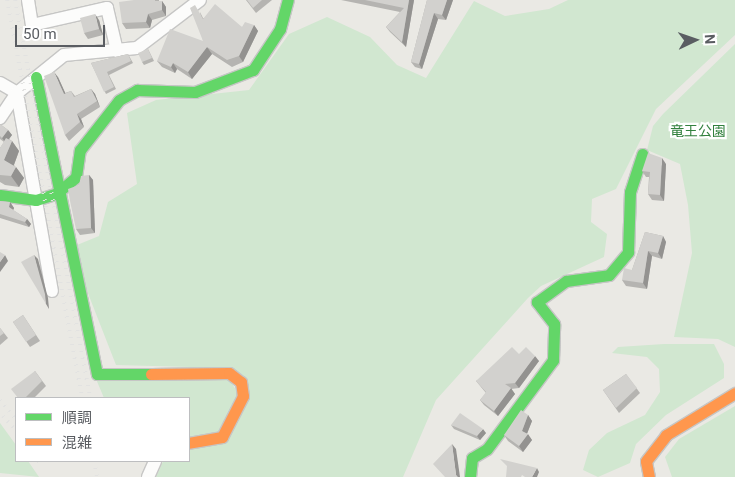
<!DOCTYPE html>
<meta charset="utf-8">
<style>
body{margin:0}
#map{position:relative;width:735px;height:477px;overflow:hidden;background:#eae9e4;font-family:Roboto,"Noto Sans JP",sans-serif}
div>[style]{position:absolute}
.green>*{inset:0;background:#d1e7d0}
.roads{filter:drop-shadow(1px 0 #c6c6c5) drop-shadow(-1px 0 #c6c6c5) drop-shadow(0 1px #c6c6c5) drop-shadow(0 -1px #c6c6c5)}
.street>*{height:12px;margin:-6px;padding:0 6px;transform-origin:6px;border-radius:6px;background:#fcfcfb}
.fast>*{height:11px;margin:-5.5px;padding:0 5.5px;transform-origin:5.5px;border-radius:5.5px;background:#63d668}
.slow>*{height:11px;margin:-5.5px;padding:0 5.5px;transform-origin:5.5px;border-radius:5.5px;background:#ff974d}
.rail>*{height:4px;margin-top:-2px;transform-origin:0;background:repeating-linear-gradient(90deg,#e2e2e1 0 1px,transparent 0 7px)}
.wall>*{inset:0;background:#b5b4b1}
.shaded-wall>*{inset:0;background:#939290}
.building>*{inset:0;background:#d2d1ce}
span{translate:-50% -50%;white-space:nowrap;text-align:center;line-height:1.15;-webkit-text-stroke:4.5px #fff;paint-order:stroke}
.park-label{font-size:14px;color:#32813e}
.legend{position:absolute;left:15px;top:397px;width:175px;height:65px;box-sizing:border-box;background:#fff;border:1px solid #bdbec0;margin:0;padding:6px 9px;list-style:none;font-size:15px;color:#5a5d62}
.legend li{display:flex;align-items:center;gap:10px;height:25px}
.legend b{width:25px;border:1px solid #bdbec0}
.north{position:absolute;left:670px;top:15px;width:50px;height:50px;-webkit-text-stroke:4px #fff;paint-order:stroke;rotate:87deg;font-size:14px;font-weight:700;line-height:20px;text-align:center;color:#5a5d62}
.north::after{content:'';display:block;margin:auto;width:18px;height:22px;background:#5a5d62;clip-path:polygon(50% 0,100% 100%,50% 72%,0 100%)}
.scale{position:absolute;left:15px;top:25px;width:90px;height:22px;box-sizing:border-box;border:2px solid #5a5d62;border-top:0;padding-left:6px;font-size:15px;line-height:18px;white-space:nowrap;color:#5a5d62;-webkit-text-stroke:4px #fff;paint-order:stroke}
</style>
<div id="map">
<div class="green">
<i style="clip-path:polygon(568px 0,735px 0,735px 35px,656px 109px,616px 189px,592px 199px,591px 222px,607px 234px,604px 257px,541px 286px,528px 298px,436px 400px,403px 477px,156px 477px,163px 461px,189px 461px,189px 447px,212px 445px,248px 396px,228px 368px,116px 365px,82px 278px,77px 245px,99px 236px,108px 202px,137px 184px,127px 113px,156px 100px,249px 90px,289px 34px,327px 17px,370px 37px,397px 65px,426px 78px,474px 1px,505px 16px,549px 9px)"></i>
<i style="clip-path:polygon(735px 44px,735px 347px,718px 339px,674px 337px,692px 253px,688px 205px,680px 164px,647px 150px,653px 126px,663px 114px)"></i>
<i style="clip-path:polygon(664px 344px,714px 344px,724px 364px,724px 378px,666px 415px,636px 444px,630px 463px,598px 477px,583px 470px,589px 450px,607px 433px,645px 415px,660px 392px,659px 369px,647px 357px,612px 353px,618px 347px)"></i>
<i style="clip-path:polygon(228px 377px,239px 395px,220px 432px,189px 439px,189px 398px,104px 398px,96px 379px)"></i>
<i style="clip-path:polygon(735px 406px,735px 477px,672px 477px,665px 457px,679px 439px)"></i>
<i style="clip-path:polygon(0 423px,16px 445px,16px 461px,28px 461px,39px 477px,0 473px)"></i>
</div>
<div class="roads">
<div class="street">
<i style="left:28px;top:0;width:25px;rotate:81deg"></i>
<i style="left:32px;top:25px;width:77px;rotate:-12.8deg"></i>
<i style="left:107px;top:8px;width:44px;rotate:76.9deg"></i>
<i style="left:0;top:83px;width:20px;rotate:30deg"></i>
<i style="left:17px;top:93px;width:201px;rotate:80deg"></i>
<i style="left:0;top:118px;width:30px;rotate:-56deg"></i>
<i style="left:17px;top:93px;width:60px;rotate:-39deg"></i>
<i style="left:64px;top:55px;width:73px;rotate:-5.5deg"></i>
<i style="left:137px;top:48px;width:79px;rotate:-37.3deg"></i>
<i style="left:148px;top:477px;width:17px;rotate:-66deg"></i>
</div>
<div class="fast">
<i style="left:36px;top:77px;width:303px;rotate:78.4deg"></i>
<i style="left:97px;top:374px;width:54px"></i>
<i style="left:0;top:195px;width:36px;rotate:8deg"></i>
<i style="left:36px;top:200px;width:22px;rotate:-18deg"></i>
<i style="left:57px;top:193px;width:25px;rotate:-40deg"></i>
<i style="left:76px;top:177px;width:27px;rotate:-82deg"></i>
<i style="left:80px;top:150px;width:63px;rotate:-52deg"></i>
<i style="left:119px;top:100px;width:21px;rotate:-29deg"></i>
<i style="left:137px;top:90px;width:58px;rotate:2deg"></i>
<i style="left:195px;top:92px;width:62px;rotate:-20.8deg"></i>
<i style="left:253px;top:70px;width:49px;rotate:-56.6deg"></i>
<i style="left:280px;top:29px;width:30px;rotate:-75deg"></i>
<i style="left:470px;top:477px;width:19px;rotate:-84deg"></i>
<i style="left:472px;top:458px;width:17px;rotate:-31deg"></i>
<i style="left:487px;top:449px;width:111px;rotate:-53.4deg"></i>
<i style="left:553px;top:360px;width:36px;rotate:-88deg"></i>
<i style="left:554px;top:324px;width:28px;rotate:-128deg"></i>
<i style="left:537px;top:302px;width:36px;rotate:-36deg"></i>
<i style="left:566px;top:281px;width:43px;rotate:-7.9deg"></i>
<i style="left:609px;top:275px;width:30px;rotate:-50deg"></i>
<i style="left:628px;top:252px;width:60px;rotate:-88.1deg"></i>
<i style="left:630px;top:192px;width:40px;rotate:-72deg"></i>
</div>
<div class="slow">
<i style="left:151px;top:374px;width:78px;rotate:-0.7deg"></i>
<i style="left:229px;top:373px;width:15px;rotate:37deg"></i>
<i style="left:241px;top:382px;width:14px;rotate:82deg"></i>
<i style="left:243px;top:396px;width:46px;rotate:117.1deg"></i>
<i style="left:222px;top:437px;width:34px;rotate:170deg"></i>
<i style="left:649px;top:477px;width:16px;rotate:-101deg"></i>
<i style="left:646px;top:461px;width:33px;rotate:-52deg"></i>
<i style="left:666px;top:435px;width:81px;rotate:-31.3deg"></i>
</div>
</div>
<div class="rail">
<i style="left:7px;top:0;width:405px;rotate:79.3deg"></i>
<i style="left:15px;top:0;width:405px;rotate:79.3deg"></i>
<i style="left:0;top:400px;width:26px;rotate:51deg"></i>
<i style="left:3px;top:416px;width:20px;rotate:49deg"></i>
<i style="left:37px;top:461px;width:1px"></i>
<i style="left:94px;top:461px;width:16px;rotate:79deg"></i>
</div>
<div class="wall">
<i style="clip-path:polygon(134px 0,159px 0,159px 1px,162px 1px,166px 7px,166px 16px,152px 20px,150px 28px,126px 29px,122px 23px)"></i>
<i style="clip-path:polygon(246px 0,272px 0,256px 13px)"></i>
<i style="clip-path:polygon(341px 0,414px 0,406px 47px,390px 32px,386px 27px,400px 12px)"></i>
<i style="clip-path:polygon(427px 0,453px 0,446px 20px,438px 19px,422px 69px,415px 67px,411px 62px)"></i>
<i style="clip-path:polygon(200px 12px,203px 18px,242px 27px,254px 25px,258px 31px,243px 62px,232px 67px,212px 54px,192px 79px,177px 69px,175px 73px,162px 67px,157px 61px,203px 41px)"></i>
<i style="clip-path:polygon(99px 20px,103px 35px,88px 39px,84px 33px)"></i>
<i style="clip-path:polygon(148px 49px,154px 61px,144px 65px,142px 62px)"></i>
<i style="clip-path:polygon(128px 54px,133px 63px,109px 75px,116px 89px,106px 94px,91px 63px)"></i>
<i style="clip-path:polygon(58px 77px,65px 93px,71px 91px,75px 96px,91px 89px,95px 94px,100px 107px,81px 119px,84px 127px,69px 141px,65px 135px)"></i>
<i style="clip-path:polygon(0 124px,8px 130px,12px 135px,9px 139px,12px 141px,19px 151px,14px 165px,24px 178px,19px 187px,5px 185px,0 182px,0 148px,4px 142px,0 139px)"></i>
<i style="clip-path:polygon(666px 164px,664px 201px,652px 200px,648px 194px,649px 177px,646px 177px,642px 171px)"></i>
<i style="clip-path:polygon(89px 175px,93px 180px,95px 233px,80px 235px,76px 229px,79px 185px)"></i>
<i style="clip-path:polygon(0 201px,10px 202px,14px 208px,13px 210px,27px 219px,31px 224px,29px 227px,0 218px)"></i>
<i style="clip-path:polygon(645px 232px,663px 236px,666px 242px,662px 259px,652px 256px,647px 289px,626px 286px,622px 280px,632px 270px)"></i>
<i style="clip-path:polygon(23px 315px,40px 341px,30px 347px,13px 322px)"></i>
<i style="clip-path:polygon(0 328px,8px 338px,0 345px)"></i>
<i style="clip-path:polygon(519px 354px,539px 361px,519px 388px,511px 389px,515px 394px,498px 416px,484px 405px,480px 400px,486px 393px,476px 381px)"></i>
<i style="clip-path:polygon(35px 371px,46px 386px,34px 398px,18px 398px)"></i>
<i style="clip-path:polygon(626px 374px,640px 393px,619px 413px,603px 390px)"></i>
<i style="clip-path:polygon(528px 415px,532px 421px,527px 434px,532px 440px,523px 452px,508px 441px,504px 435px)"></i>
<i style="clip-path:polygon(451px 425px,486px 433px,480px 440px,454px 429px)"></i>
</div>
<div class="shaded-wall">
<i style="clip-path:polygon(409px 0,414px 0,406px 47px,402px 42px)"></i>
<i style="clip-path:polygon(447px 0,453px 0,446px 20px,442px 15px)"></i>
<i style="clip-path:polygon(162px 1px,166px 7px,166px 16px,162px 10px)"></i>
<i style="clip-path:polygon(434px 13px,438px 19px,422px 69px,419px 64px)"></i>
<i style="clip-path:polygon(95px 14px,99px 20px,103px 35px,99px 29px)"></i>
<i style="clip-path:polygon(148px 14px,152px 20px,150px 28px,146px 22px)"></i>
<i style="clip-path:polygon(254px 25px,258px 31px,243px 62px,239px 56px)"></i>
<i style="clip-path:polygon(207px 47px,212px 54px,192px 79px,188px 72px)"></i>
<i style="clip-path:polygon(173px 63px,177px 69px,175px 73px,171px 67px)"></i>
<i style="clip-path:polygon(54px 72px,58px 77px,68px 99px,64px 94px)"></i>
<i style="clip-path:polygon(91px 89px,95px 94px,100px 107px)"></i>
<i style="clip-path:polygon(77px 114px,81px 119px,84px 127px,80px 122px)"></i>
<i style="clip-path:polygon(8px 130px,12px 135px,6px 143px,2px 138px)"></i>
<i style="clip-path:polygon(12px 141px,19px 151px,12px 170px,4px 160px)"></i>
<i style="clip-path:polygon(662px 158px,666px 164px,664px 201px,660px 195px)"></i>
<i style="clip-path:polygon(16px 167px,24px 178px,19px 187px,11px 176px)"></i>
<i style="clip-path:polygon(89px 175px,93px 180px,95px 233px,91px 228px)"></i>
<i style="clip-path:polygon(10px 202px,14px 208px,12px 213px,9px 207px)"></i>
<i style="clip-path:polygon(27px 219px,31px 224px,29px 227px,25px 222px)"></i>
<i style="clip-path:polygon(663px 236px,666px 242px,662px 259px,658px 253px)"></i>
<i style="clip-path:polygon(648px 251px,652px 256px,647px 289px,643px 283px)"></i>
<i style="clip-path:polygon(5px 255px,8px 261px,0 272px,0 262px)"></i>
<i style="clip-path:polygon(34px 255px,38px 259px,48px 298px,49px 309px,46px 304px)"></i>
<i style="clip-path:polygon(535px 356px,539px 361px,519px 388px,515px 383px)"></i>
<i style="clip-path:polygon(511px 388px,515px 394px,498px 416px,494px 411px)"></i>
<i style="clip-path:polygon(528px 415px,532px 421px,526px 436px,522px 431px)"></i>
<i style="clip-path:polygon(483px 429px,486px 433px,480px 440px,477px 436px)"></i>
<i style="clip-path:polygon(528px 434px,532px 440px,523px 452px,519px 446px)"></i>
<i style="clip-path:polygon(452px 444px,456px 449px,460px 477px,457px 477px,456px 475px)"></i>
<i style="clip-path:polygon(537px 468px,539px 472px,537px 477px,532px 477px)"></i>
</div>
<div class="building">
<i style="clip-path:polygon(134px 0,155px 0,155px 1px,162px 1px,162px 10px,148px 14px,146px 22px,122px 23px,119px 2px)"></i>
<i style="clip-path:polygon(247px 0,262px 0,253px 8px)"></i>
<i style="clip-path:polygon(365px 0,409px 0,402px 42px,386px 27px,404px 8px)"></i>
<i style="clip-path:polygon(427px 0,447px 0,442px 15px,434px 13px,419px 64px,411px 62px)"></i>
<i style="clip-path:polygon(215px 4px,242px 27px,245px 22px,254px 25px,239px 56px,227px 60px,207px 47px,188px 72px,173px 63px,171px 67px,157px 61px,170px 29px,203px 41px,190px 8px,195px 5px,203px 19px)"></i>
<i style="clip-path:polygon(95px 14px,99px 29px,84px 33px,80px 18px)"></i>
<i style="clip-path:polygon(148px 49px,152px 58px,142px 62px,138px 53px)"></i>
<i style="clip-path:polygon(128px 54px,131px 61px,107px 72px,114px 87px,104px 92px,91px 63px)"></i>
<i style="clip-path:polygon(54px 72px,64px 94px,71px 91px,74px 97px,91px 89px,97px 101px,77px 114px,80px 122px,65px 135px,44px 76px)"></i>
<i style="clip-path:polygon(0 124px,8px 130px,2px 138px,0 136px)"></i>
<i style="clip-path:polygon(6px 138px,12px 141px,4px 160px,16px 167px,11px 176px,0 175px,0 148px)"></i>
<i style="clip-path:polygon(648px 153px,662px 158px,660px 195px,648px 194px,650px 172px,642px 171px)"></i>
<i style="clip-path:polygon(89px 175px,91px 228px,76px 229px,70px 201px,68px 189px,79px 185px,81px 176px)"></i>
<i style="clip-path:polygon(0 201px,10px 202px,9px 207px,27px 219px,25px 222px,0 214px)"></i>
<i style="clip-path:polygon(645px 232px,663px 236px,658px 253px,648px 251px,643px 283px,622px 280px,624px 268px,632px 270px)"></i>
<i style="clip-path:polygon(0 252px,5px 255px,0 262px)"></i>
<i style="clip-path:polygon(34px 255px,45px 294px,46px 304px,21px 262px)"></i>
<i style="clip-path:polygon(23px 315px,36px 335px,26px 342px,13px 322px)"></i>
<i style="clip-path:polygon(0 328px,4px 333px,0 336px)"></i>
<i style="clip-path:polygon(512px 347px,519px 354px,526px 347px,535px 356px,515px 383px,505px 384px,511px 388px,494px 411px,480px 400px,486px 392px,476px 381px)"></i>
<i style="clip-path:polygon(35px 371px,42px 381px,25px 398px,18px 398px,11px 389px)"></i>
<i style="clip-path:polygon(626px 374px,637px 388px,616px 408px,603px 390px)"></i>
<i style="clip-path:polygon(521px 410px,528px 415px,522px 431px,528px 434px,519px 446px,504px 435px)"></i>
<i style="clip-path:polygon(460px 413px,483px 429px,477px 436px,451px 425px)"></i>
<i style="clip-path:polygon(452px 444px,456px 475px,458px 477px,445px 477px,433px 464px)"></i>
<i style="clip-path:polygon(500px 459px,537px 468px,532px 477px,525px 477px,522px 475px,521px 477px,506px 477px,507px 466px)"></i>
</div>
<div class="park-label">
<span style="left:698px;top:131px">竜王公園</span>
</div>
<ul class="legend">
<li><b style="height:6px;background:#63d668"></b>順調</li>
<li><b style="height:6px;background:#ff974d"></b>混雑</li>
</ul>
<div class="north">N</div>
<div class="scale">50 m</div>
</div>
